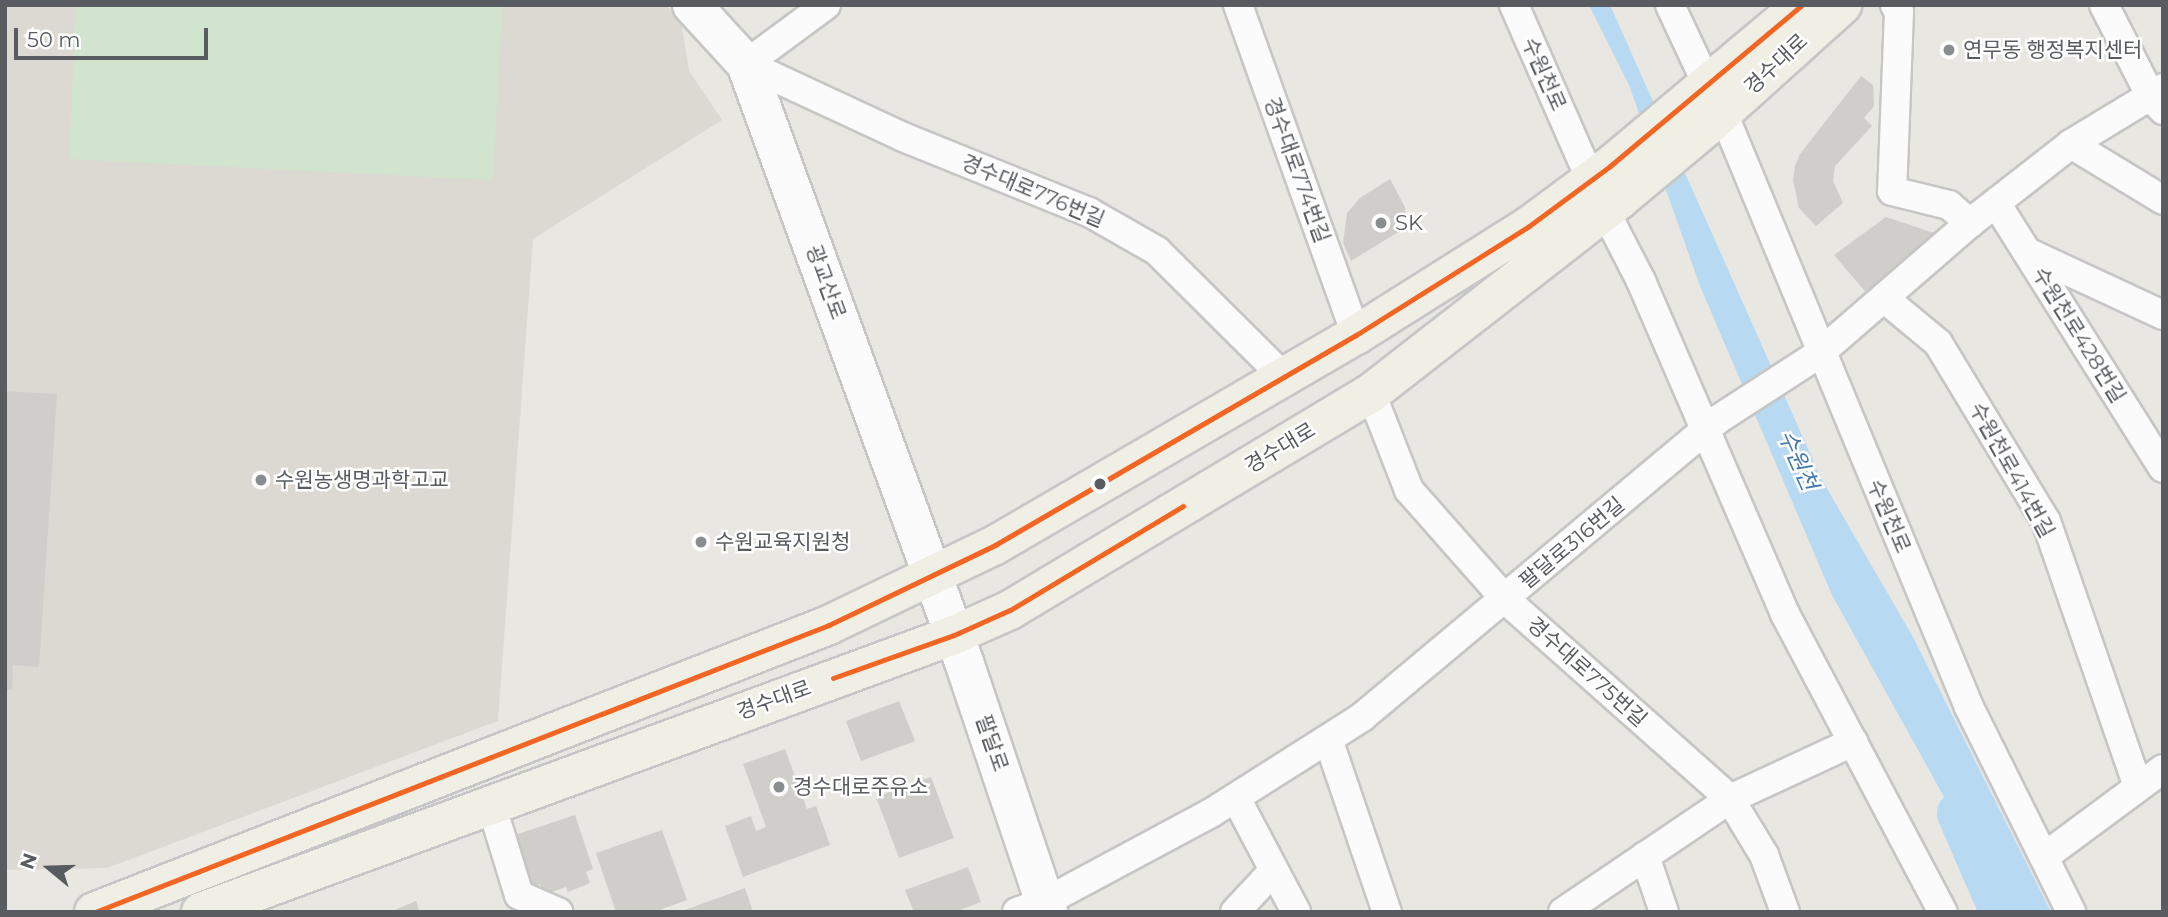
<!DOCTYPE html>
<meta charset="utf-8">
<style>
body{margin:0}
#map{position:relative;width:2168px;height:917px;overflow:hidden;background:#e8e7e2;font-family:Montserrat,"Noto Sans KR",sans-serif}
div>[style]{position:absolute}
.education>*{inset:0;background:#dbd9d2}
.green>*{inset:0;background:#d1e4ce}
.water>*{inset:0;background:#b7d9f1}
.river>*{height:47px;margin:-23.5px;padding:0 23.5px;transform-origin:23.5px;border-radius:23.5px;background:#b7d9f1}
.building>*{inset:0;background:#cfcecb}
.roads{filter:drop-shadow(2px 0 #c5c6c5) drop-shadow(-2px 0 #c5c6c5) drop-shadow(0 2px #c5c6c5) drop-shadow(0 -2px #c5c6c5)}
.minor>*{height:28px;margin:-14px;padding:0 14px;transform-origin:14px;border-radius:14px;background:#fcfbfb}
.secondary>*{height:38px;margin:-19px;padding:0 19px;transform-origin:19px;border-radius:19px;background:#fcfbfb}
.primary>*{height:38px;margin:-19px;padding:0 19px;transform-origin:19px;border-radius:19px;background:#f0efe5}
.bus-1>*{height:5px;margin:-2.5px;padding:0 2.5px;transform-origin:2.5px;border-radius:2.5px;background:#f26522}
.dots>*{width:19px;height:19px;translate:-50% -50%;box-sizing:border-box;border:4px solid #fff;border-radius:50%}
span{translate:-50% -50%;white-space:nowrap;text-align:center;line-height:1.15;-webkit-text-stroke:5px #fff;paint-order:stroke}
.poi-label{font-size:21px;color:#585c60}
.left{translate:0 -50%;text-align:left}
.street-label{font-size:21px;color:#585c60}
.water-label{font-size:23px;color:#457ab0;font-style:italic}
.frame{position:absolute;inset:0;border:7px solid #585c60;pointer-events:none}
.north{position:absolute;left:14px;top:833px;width:70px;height:70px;-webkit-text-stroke:5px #fff;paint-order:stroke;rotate:289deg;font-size:19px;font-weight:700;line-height:28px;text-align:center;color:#585c60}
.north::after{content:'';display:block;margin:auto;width:24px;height:32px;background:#585c60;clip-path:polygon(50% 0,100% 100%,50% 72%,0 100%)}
.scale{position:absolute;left:14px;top:28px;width:194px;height:32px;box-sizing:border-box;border:4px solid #585c60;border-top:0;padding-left:9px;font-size:21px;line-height:24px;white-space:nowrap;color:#585c60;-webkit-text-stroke:5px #fff;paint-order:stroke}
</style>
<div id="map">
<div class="education">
<i style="clip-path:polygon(5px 5px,666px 5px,681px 21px,689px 71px,722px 120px,533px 239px,498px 721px,107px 868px,5px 870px)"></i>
</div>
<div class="green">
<i style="clip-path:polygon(76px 5px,502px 5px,493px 180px,69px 159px)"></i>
</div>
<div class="water">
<i style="clip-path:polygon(1589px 5px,1610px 5px,1822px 480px,1913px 637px,2051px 912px,2008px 912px,1832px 595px,1700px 286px,1629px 85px)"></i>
</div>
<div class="river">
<i style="left:1960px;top:813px;width:108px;rotate:66.5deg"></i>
</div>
<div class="building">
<i style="clip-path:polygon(1861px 76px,1873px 85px,1874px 106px,1864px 118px,1872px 126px,1835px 166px,1833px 181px,1843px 203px,1816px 226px,1799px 208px,1793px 180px,1795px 166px,1800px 154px)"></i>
<i style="clip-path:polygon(1390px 179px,1405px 207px,1405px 215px,1398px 226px,1400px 231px,1351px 261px,1343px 243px,1347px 213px,1360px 198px)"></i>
<i style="clip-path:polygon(1886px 217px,1940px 235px,1869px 296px,1834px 255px)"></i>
<i style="clip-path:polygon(5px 391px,57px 394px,39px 667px,13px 665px,12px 690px,5px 690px)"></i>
<i style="clip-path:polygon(899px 701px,915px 741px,861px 761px,846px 721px)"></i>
<i style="clip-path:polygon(785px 749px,807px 809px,816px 806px,830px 845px,743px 877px,725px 826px,751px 816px,756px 831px,766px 827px,743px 764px)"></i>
<i style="clip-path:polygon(931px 777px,954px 838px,899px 858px,876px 797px)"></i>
<i style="clip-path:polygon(575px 815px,593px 869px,586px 872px,590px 883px,568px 892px,566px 887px,544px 895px,540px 884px,533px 887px,515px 835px)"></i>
<i style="clip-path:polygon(662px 830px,687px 900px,654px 912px,616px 912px,596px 853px)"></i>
<i style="clip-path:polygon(968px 867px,981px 902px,955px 912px,914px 912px,905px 890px)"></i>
<i style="clip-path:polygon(745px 888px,753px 912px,686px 912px,685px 910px)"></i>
<i style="clip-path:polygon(416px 901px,420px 912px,390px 912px)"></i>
</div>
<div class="roads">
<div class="minor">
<i style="left:826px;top:5px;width:99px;rotate:143.6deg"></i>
<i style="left:746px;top:64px;width:173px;rotate:24.9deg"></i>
<i style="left:903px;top:137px;width:201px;rotate:22deg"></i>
<i style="left:1089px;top:212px;width:78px;rotate:29.8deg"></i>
<i style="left:1157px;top:251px;width:177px;rotate:44.8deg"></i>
<i style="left:1238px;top:5px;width:350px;rotate:70.3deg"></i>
<i style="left:1514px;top:5px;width:191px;rotate:66.3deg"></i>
<i style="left:1670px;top:5px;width:89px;rotate:64.9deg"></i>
<i style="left:1895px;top:5px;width:8px;rotate:60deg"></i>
<i style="left:1899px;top:12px;width:179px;rotate:92.2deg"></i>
<i style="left:1892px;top:191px;width:59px;rotate:13.8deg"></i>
<i style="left:1949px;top:205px;width:28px;rotate:41deg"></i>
<i style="left:2104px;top:5px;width:103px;rotate:62.9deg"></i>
<i style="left:2151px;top:97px;width:18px;rotate:47deg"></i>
<i style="left:1723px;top:113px;width:643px;rotate:67.5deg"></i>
<i style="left:1969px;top:707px;width:229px;rotate:63.5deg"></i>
<i style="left:2071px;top:144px;width:108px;rotate:31.3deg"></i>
<i style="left:1996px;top:203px;width:313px;rotate:57.8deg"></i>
<i style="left:1605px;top:211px;width:79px;rotate:62.8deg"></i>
<i style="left:1641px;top:281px;width:363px;rotate:66.6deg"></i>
<i style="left:1785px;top:614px;width:337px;rotate:62.1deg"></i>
<i style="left:2027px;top:252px;width:150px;rotate:24.9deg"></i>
<i style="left:1885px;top:299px;width:69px;rotate:39.7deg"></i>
<i style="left:1938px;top:343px;width:208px;rotate:58.8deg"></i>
<i style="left:2046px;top:521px;width:281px;rotate:70.9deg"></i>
<i style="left:1371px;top:393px;width:104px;rotate:68.6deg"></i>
<i style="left:1409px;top:490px;width:145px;rotate:48.6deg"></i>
<i style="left:1505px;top:599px;width:301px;rotate:41.6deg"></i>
<i style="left:1730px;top:799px;width:66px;rotate:58.7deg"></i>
<i style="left:1764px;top:855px;width:61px;rotate:69.8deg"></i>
<i style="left:1328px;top:739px;width:183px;rotate:71.2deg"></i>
<i style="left:1236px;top:798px;width:129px;rotate:62.2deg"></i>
<i style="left:491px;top:804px;width:95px;rotate:72.9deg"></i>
<i style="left:519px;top:895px;width:43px;rotate:23.6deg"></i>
<i style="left:1645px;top:856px;width:59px;rotate:71.3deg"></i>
<i style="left:2044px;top:857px;width:148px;rotate:-36.5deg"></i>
<i style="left:1017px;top:912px;width:30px;rotate:-20deg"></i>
<i style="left:1045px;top:902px;width:188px;rotate:-28.2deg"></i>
<i style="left:1211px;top:813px;width:179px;rotate:-32.4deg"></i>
<i style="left:1362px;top:717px;width:463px;rotate:-39.9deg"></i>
<i style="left:1717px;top:420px;width:123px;rotate:-33deg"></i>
<i style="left:1820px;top:353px;width:198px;rotate:-40.9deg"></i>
<i style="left:1970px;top:223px;width:128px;rotate:-38deg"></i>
<i style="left:2071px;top:144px;width:108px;rotate:-31.3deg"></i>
<i style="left:1235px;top:912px;width:57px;rotate:-47.1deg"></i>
<i style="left:1563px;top:912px;width:202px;rotate:-34.1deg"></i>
<i style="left:1730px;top:799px;width:136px;rotate:-24.9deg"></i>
</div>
<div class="secondary">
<i style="left:692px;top:5px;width:80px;rotate:47.5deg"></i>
<i style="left:746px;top:64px;width:636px;rotate:69.97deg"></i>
<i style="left:964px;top:662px;width:264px;rotate:71.4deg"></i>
</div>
<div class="primary">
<i style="left:94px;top:912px;width:789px;rotate:-21.33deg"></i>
<i style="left:829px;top:625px;width:184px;rotate:-25.7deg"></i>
<i style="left:995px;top:545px;width:418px;rotate:-30.2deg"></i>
<i style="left:1356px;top:335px;width:204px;rotate:-32.2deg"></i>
<i style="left:1529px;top:226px;width:101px;rotate:-36.5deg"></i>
<i style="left:1610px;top:166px;width:251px;rotate:-40deg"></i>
<i style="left:201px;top:912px;width:802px;rotate:-20.2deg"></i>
<i style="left:954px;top:635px;width:61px;rotate:-24.1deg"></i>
<i style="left:1010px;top:610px;width:421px;rotate:-31deg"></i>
<i style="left:1371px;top:393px;width:316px;rotate:-37.9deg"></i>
<i style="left:1620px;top:199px;width:117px;rotate:-39.8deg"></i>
<i style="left:1710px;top:124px;width:178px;rotate:-42deg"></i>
</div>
</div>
<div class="bus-1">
<i style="left:833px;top:678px;width:128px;rotate:-19.6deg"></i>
<i style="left:954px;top:635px;width:61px;rotate:-24.1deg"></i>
<i style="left:1010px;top:610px;width:202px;rotate:-31deg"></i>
<i style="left:95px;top:912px;width:788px;rotate:-21.36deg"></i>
<i style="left:829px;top:625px;width:184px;rotate:-25.7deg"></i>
<i style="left:995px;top:545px;width:418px;rotate:-30.2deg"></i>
<i style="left:1356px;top:335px;width:204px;rotate:-32.2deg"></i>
<i style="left:1529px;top:226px;width:101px;rotate:-36.5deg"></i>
<i style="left:1610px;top:166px;width:251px;rotate:-40deg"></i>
</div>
<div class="dots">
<i style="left:1949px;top:50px;background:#8a8d8e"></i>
<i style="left:1381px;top:223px;background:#8a8d8e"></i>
<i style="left:261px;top:480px;background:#8a8d8e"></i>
<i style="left:1100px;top:484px;background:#585c60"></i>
<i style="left:701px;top:542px;background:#8a8d8e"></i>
<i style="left:779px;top:787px;background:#8a8d8e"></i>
</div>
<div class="poi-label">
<span class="left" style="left:1963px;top:50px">연무동 행정복지센터</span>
<span class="left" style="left:1395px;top:223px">SK</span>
<span class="left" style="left:275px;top:480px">수원농생명과학고교</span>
<span class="left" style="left:715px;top:542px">수원교육지원청</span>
<span class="left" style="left:793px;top:787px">경수대로주유소</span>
</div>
<div class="street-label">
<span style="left:1776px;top:64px;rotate:-43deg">경수대로</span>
<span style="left:1544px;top:74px;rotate:66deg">수원천로</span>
<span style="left:1297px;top:170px;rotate:70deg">경수대로774번길</span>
<span style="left:1033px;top:191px;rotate:23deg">경수대로776번길</span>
<span style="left:826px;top:282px;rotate:70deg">광교산로</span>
<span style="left:2079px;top:335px;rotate:58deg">수원천로428번길</span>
<span style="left:1280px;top:448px;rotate:-31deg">경수대로</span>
<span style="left:2012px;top:470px;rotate:61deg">수원천로414번길</span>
<span style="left:1889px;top:516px;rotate:67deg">수원천로</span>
<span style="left:1572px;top:543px;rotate:-40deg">팔달로316번길</span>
<span style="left:1587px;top:672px;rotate:42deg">경수대로775번길</span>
<span style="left:774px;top:700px;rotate:-20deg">경수대로</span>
<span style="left:992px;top:743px;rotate:71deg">팔달로</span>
</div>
<div class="water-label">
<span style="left:1798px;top:460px;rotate:66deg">수원천</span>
</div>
<div class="frame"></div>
<div class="north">N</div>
<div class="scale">50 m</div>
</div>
